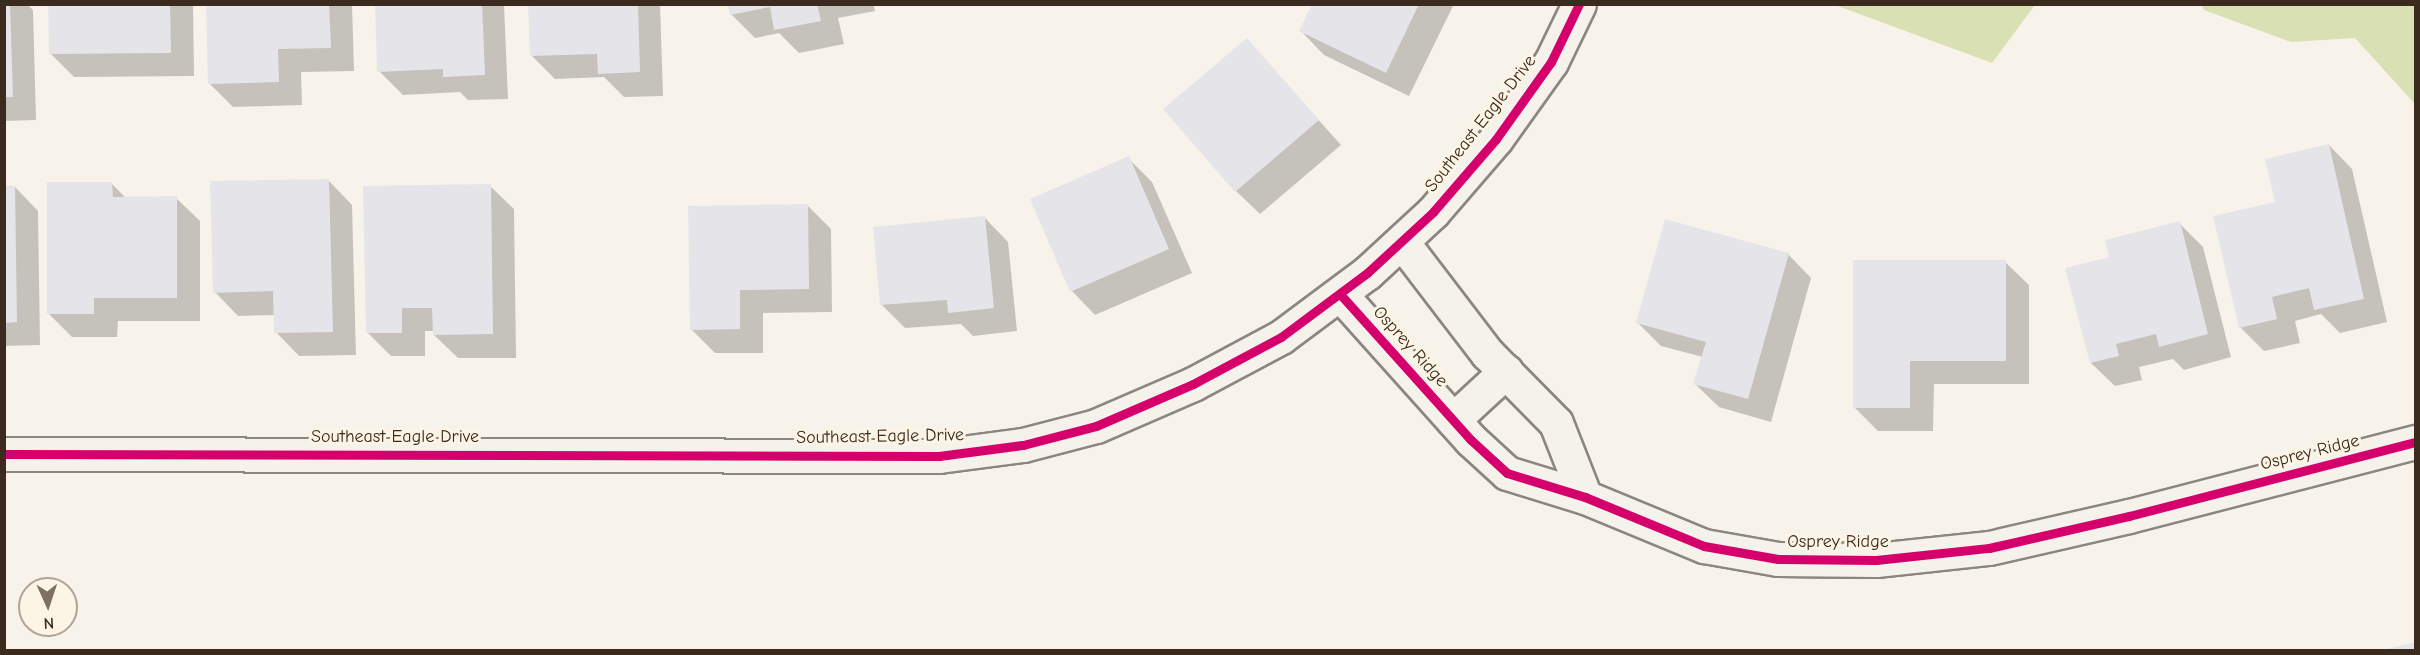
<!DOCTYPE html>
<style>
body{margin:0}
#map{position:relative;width:2420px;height:655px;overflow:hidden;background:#f7f3ea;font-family:"Comic Neue",sans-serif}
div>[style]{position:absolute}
.green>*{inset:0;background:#d9e1b4}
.shadow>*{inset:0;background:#0003}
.building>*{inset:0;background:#e5e5e9}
.roads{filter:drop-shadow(2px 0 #8b867f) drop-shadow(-2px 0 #8b867f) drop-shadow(0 2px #8b867f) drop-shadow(0 -2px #8b867f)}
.street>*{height:33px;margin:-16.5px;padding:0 16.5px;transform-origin:16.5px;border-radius:16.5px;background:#f5f2ec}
.cycleway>*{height:9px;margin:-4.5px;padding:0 4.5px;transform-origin:4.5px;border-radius:4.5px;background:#d6006c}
span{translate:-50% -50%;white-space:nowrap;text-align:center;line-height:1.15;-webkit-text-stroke:6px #fcf5e5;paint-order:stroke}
.street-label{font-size:18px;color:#3b2a1e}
.frame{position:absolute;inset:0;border:6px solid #3b2a1e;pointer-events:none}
.north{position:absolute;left:18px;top:577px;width:60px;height:60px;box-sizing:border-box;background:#fcf5e5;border:2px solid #afa495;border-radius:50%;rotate:177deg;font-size:16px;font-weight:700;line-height:24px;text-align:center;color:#3b2a1e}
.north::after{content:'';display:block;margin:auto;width:21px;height:27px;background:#7d7065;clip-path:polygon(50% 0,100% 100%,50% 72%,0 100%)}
</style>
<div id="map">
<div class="green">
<i style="clip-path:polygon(1835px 5px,2035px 4px,2035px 5px,1992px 63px)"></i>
<i style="clip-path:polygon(2201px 5px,2415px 5px,2415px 104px,2355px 38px,2291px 42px,2204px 10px)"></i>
</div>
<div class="shadow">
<i style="clip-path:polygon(4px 4px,27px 4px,33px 10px,36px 120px,4px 121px)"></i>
<i style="clip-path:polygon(50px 4px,193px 4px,194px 76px,74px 77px,50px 53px)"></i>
<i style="clip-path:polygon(207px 4px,352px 4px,354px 71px,301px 72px,302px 105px,233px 107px,209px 83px)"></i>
<i style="clip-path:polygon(377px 4px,504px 4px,508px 99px,468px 100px,460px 92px,403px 95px,379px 71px)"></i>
<i style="clip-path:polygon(529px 4px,660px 4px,663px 96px,624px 97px,604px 77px,555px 79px,531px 55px)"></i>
<i style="clip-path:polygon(729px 4px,873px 4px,875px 11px,838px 18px,844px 44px,799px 53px,779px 33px,755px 38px,731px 14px)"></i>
<i style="clip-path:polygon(1314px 4px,1454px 4px,1409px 96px,1324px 55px,1301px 31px)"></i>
<i style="clip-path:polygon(1247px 40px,1341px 145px,1260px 214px,1236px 191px)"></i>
<i style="clip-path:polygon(2329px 145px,2352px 169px,2387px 322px,2340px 333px,2321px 314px,2295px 321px,2300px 343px,2264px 351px,2240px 327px)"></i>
<i style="clip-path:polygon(1128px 158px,1152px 182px,1192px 273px,1095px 315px,1072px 291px)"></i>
<i style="clip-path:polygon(329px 181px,352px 205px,356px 355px,299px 356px,276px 332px,275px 315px,238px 316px,215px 292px)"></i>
<i style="clip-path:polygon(112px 184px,126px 198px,176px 198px,200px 221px,200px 321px,118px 321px,117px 337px,72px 337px,49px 314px)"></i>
<i style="clip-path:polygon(490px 186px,514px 209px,516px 358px,458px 358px,434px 335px,434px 331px,425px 331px,425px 356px,391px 356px,367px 332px)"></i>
<i style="clip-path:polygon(4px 187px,15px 187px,38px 211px,40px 345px,4px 346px)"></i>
<i style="clip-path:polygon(807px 205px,831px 229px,832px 312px,763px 313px,763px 353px,715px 353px,691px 329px)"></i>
<i style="clip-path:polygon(985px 218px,1008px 242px,1017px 331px,973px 336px,961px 324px,905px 328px,882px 305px)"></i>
<i style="clip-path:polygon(2179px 223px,2203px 247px,2231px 357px,2184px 370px,2173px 359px,2139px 367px,2142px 380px,2115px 386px,2091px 363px,2111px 258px)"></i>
<i style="clip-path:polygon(1788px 254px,1811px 278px,1771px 422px,1719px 407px,1695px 384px,1703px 357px,1661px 346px,1637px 322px)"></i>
<i style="clip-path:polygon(2005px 262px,2029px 285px,2029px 384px,1934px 384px,1933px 431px,1878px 431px,1854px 407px)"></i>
</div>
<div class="building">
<i style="clip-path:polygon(4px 4px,10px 4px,13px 97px,4px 97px)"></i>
<i style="clip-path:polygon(48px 4px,170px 4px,171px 53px,49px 54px)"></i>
<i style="clip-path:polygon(206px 4px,329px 4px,331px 48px,278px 49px,279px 82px,208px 84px)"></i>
<i style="clip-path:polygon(375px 4px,482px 4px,485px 75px,443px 77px,443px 69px,377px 72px)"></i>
<i style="clip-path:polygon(528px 4px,638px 4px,640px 72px,598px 74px,597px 54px,530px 56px)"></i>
<i style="clip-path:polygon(728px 4px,817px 4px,821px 21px,774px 30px,770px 7px,730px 15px)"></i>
<i style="clip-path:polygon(1312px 4px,1419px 4px,1386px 73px,1299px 31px)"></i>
<i style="clip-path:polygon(1247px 38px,1319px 120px,1235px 192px,1163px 109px)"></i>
<i style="clip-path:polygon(2329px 144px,2364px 299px,2314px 310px,2309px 288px,2272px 297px,2277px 319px,2239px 328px,2213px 216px,2275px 202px,2265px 159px)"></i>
<i style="clip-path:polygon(1129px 156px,1169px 249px,1070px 292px,1030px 199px)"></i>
<i style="clip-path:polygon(329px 179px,333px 332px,274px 333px,273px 291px,213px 293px,210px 181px)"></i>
<i style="clip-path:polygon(47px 182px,112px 182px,113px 197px,177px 196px,177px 298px,94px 298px,94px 314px,47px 314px)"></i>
<i style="clip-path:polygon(491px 184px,493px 334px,433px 335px,432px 308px,402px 308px,402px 333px,366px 333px,363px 186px)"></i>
<i style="clip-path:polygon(4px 186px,15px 186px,17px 322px,4px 323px)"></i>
<i style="clip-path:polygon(808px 204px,809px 289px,740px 290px,740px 329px,690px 330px,688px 206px)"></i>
<i style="clip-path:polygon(985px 216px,994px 308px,948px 313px,947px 300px,880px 305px,873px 227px)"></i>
<i style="clip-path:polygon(1665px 219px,1789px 253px,1748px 399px,1693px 384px,1706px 342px,1636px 323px)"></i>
<i style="clip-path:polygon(2180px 221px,2208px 334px,2159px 347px,2156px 334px,2116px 344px,2119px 356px,2090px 363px,2065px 268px,2109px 257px,2105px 240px)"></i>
<i style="clip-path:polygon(1853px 260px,2006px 260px,2006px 361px,1910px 361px,1910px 408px,1853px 408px)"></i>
<i style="clip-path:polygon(2416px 642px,2416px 650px,2383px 650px)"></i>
</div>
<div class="roads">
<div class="street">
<i style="left:1402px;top:242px;width:140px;rotate:52.6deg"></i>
<i style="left:1487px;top:353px;width:98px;rotate:45.4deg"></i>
<i style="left:1556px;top:423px;width:79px;rotate:68.6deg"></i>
<i style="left:1340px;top:294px;width:196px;rotate:48.1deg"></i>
<i style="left:1471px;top:440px;width:49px;rotate:42.5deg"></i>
<i style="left:1507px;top:473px;width:82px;rotate:17.1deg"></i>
<i style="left:1585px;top:497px;width:129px;rotate:22.4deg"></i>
<i style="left:1704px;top:546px;width:75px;rotate:10deg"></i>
<i style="left:1778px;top:559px;width:98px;rotate:0.6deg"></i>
<i style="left:1876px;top:560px;width:114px;rotate:-6.1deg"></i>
<i style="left:1989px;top:548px;width:144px;rotate:-12.9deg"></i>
<i style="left:2129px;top:516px;width:296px;rotate:-14.5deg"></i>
<i style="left:1453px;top:420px;width:72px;rotate:-42.8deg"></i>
<i style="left:4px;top:454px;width:935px;rotate:0.12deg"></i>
<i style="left:939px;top:456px;width:85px;rotate:-7.5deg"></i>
<i style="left:1023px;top:445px;width:75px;rotate:-14.6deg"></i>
<i style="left:1096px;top:426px;width:106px;rotate:-23.4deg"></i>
<i style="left:1193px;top:384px;width:100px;rotate:-28.1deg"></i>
<i style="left:1281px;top:337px;width:107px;rotate:-36.7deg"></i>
<i style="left:1367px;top:273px;width:90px;rotate:-42.7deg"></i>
<i style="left:1433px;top:212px;width:96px;rotate:-49.2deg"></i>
<i style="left:1496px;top:139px;width:95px;rotate:-54.5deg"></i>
<i style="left:1551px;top:62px;width:64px;rotate:-64.2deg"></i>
</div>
</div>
<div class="cycleway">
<i style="left:1340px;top:294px;width:196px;rotate:48.1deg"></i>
<i style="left:1471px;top:440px;width:49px;rotate:42.5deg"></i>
<i style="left:1507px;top:473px;width:82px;rotate:17.1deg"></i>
<i style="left:1585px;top:497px;width:129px;rotate:22.4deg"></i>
<i style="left:1704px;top:546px;width:75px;rotate:10deg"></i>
<i style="left:1778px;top:559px;width:98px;rotate:0.6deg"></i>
<i style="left:1876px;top:560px;width:114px;rotate:-6.1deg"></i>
<i style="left:1989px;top:548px;width:144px;rotate:-12.9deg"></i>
<i style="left:2129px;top:516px;width:296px;rotate:-14.5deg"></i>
<i style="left:4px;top:454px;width:935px;rotate:0.12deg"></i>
<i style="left:939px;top:456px;width:85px;rotate:-7.5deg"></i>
<i style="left:1023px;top:445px;width:75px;rotate:-14.6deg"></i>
<i style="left:1096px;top:426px;width:106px;rotate:-23.4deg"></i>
<i style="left:1193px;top:384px;width:100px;rotate:-28.1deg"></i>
<i style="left:1281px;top:337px;width:107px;rotate:-36.7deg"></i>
<i style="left:1367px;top:273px;width:90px;rotate:-42.7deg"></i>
<i style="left:1433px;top:212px;width:96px;rotate:-49.2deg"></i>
<i style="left:1496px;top:139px;width:95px;rotate:-54.5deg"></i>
<i style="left:1551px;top:62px;width:64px;rotate:-64.2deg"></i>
</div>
<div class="street-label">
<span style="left:1481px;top:124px;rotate:-52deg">Southeast Eagle Drive</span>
<span style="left:1410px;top:347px;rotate:48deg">Osprey Ridge</span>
<span style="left:395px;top:437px">Southeast Eagle Drive</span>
<span style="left:880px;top:437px;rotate:-1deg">Southeast Eagle Drive</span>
<span style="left:2310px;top:453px;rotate:-14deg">Osprey Ridge</span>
<span style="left:1838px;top:542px">Osprey Ridge</span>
</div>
<div class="frame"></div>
<div class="north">N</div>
</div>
